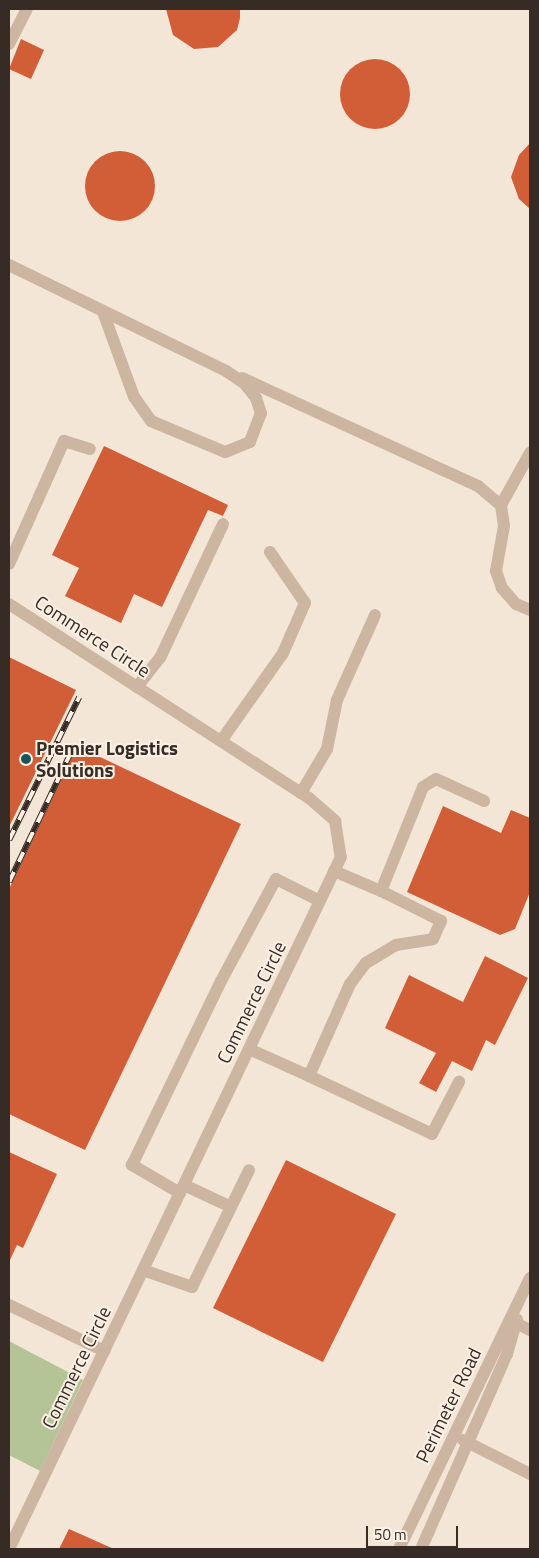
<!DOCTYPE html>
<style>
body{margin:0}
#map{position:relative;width:539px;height:1558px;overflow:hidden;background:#f3e6d7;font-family:"Titillium Web",sans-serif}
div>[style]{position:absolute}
.green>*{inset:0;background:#b4c496}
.building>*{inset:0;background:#d15e37}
.round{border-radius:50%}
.minor>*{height:12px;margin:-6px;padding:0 6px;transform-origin:6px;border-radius:6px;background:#ccb6a2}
.rail>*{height:5.5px;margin-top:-2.75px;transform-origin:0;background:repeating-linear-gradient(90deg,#fbf0e4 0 11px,#362b25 0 22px);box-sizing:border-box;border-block:1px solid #362b25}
.dots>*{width:14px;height:14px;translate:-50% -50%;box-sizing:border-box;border:2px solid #fbf0e4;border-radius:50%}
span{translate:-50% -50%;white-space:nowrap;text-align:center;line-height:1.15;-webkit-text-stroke:4px #fbf0e4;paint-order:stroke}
.street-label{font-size:19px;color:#362b25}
.poi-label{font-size:19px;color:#362b25;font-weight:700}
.left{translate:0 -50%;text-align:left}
.frame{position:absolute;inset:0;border:10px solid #362b25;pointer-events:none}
.scale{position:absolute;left:366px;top:1526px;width:92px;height:22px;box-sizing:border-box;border:2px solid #362b25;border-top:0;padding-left:6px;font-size:15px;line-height:18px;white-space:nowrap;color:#362b25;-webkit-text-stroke:4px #fbf0e4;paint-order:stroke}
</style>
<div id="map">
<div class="green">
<i style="clip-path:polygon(9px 1341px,83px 1380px,40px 1471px,9px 1455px)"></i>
</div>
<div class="building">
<i style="clip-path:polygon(166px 9px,240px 9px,240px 18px,237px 30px,218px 47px,194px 49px,173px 35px)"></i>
<i style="clip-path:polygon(21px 39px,44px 50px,31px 79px,9px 69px)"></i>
<i class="round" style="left:340px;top:59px;width:70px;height:70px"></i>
<i style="clip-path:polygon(530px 143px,530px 209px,519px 199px,511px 177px,519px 155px)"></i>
<i class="round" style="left:85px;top:151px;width:70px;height:70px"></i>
<i style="clip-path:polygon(104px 446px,228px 505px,223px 516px,208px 510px,162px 607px,134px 594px,121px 623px,65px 596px,79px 568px,52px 555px)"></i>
<i style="clip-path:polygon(9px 657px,76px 690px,9px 827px)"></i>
<i style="clip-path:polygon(77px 746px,241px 824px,85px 1150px,9px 1114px,9px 889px)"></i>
<i style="clip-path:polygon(443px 806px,501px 833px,511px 810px,530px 818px,530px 892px,515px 929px,500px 935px,407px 892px)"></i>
<i style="clip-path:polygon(485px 956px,528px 978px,495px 1045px,486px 1040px,472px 1071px,452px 1061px,436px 1092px,419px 1083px,436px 1053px,385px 1028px,409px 975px,463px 1002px)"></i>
<i style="clip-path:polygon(9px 1152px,57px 1174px,23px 1248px,17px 1245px,9px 1262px)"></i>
<i style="clip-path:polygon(286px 1160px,396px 1214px,323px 1362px,213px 1308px)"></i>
<i style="clip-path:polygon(69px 1529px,114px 1549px,59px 1549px)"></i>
</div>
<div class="minor">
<i style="left:9px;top:44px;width:39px;rotate:-63deg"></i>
<i style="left:9px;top:265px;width:242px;rotate:26deg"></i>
<i style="left:226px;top:371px;width:22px;rotate:34deg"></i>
<i style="left:244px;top:383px;width:19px;rotate:51deg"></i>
<i style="left:256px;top:398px;width:16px;rotate:72deg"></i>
<i style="left:261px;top:413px;width:31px;rotate:111deg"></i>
<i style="left:250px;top:442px;width:27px;rotate:158deg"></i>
<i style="left:225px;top:452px;width:80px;rotate:-157.3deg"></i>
<i style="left:151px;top:421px;width:29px;rotate:-125deg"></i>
<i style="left:134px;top:397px;width:90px;rotate:-110deg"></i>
<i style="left:242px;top:378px;width:260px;rotate:24.6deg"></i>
<i style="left:478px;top:486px;width:30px;rotate:40deg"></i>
<i style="left:501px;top:505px;width:21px;rotate:82deg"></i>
<i style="left:504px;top:526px;width:46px;rotate:100.1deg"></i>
<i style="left:496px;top:571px;width:18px;rotate:71deg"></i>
<i style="left:502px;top:588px;width:21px;rotate:49deg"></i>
<i style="left:516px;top:604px;width:15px;rotate:23deg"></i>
<i style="left:501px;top:505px;width:60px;rotate:-60.9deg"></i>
<i style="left:9px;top:564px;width:135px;rotate:-65.9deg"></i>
<i style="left:64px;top:441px;width:27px;rotate:17deg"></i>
<i style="left:9px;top:604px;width:357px;rotate:32.9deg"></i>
<i style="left:309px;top:798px;width:35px;rotate:41deg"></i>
<i style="left:335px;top:821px;width:36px;rotate:81deg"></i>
<i style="left:341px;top:857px;width:768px;rotate:115.63deg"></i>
<i style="left:137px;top:687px;width:37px;rotate:-52deg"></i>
<i style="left:160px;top:658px;width:148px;rotate:-64.8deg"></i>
<i style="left:221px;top:741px;width:108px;rotate:-54.8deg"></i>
<i style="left:283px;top:653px;width:55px;rotate:-66.3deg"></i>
<i style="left:305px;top:603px;width:62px;rotate:-124.5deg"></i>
<i style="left:301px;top:793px;width:51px;rotate:-59.4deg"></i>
<i style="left:327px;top:749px;width:50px;rotate:-78.5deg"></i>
<i style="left:337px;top:700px;width:93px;rotate:-65.9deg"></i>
<i style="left:334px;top:871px;width:51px;rotate:23.1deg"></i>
<i style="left:381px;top:891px;width:112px;rotate:-68deg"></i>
<i style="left:423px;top:787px;width:15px;rotate:-32deg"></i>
<i style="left:436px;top:779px;width:53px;rotate:24.6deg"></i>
<i style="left:249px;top:1049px;width:66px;rotate:24.2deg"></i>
<i style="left:309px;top:1076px;width:101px;rotate:-66deg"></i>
<i style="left:350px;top:984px;width:26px;rotate:-53deg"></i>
<i style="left:366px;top:963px;width:35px;rotate:-31deg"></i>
<i style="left:396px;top:945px;width:37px;rotate:-9deg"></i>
<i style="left:433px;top:939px;width:20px;rotate:-66deg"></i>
<i style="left:441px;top:921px;width:67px;rotate:-153.4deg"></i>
<i style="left:309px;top:1076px;width:136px;rotate:25.2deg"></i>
<i style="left:432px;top:1134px;width:59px;rotate:-62.6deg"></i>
<i style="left:184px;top:1185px;width:52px;rotate:25.1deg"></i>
<i style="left:180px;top:1193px;width:56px;rotate:-149.7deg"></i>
<i style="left:132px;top:1165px;width:204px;rotate:-64.2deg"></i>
<i style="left:221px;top:981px;width:116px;rotate:-61.7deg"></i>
<i style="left:276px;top:879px;width:49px;rotate:26.6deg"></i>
<i style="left:143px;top:1270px;width:52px;rotate:19.1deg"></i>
<i style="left:192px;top:1287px;width:130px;rotate:-64deg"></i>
<i style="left:9px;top:1305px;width:106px;rotate:25.8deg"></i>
<i style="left:510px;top:1320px;width:22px;rotate:27deg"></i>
<i style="left:463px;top:1440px;width:75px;rotate:26.9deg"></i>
<i style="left:399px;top:1549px;width:301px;rotate:-64.2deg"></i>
<i style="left:421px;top:1549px;width:213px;rotate:-66.2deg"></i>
<i style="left:507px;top:1354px;width:36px;rotate:-74deg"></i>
</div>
<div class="rail">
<i style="left:9px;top:840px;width:159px;rotate:-63.9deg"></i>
<i style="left:9px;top:882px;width:140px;rotate:-64.5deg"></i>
</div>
<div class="dots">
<i style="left:26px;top:759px;background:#17575c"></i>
</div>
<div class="street-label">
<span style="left:93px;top:636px;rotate:33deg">Commerce Circle</span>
<span style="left:251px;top:1002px;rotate:-64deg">Commerce Circle</span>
<span style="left:76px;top:1367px;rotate:-64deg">Commerce Circle</span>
<span style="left:448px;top:1405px;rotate:-64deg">Perimeter Road</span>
</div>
<div class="poi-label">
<span class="left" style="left:36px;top:759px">Premier Logistics<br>Solutions</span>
</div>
<div class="frame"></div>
<div class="scale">50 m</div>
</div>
